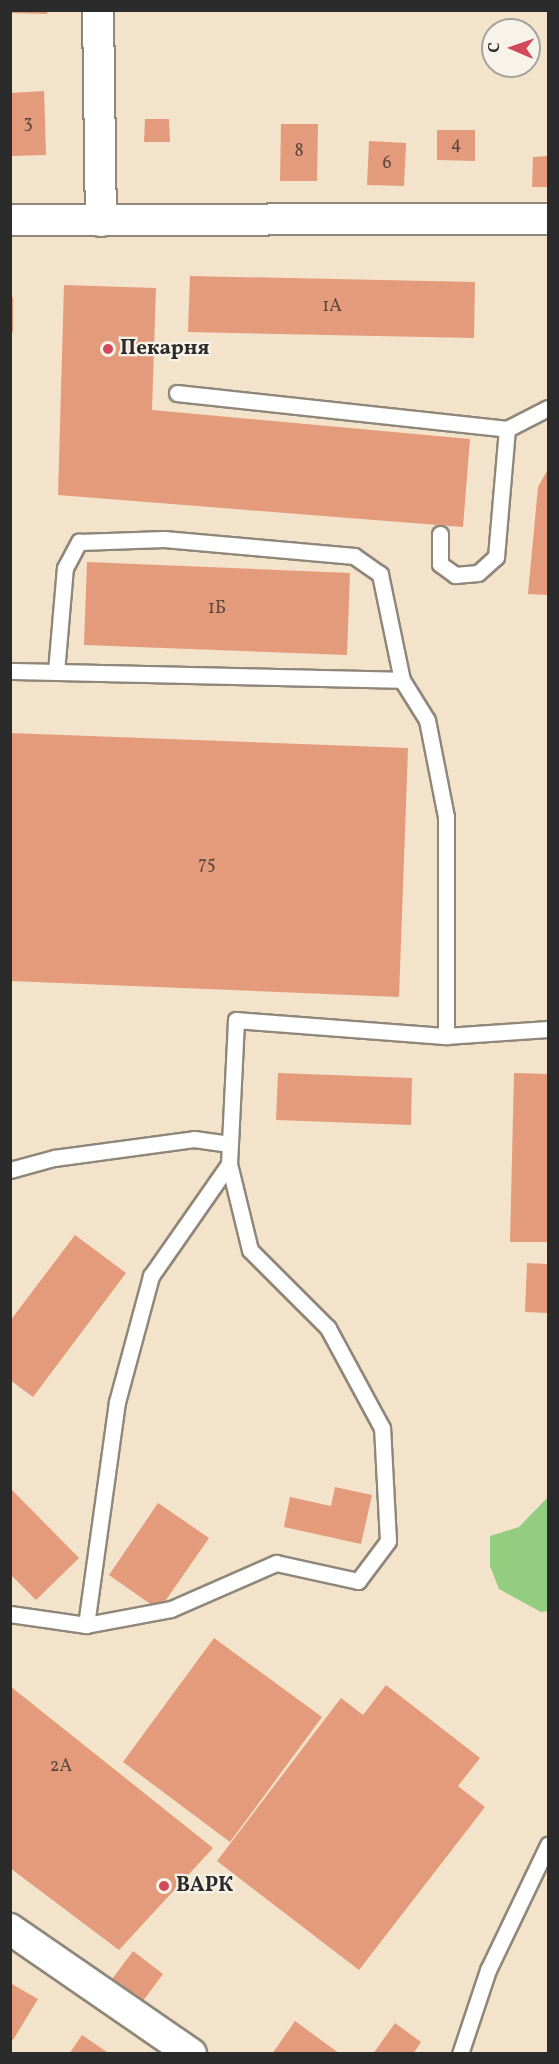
<!DOCTYPE html>
<meta charset="utf-8">
<style>
body{margin:0}
#map{position:relative;width:559px;height:2064px;overflow:hidden;background:#f3e3ca;font-family:Vollkorn,serif}
div>[style]{position:absolute}
.green>*{inset:0;background:#93cd80}
.building>*{inset:0;background:#e49b7b}
.roads{filter:drop-shadow(2px 0 #8f877a) drop-shadow(-2px 0 #8f877a) drop-shadow(0 2px #8f877a) drop-shadow(0 -2px #8f877a)}
.service>*{height:15px;margin:-7.5px;padding:0 7.5px;transform-origin:7.5px;border-radius:7.5px;background:#fff}
.minor>*{height:30px;margin:-15px;padding:0 15px;transform-origin:15px;border-radius:15px;background:#fff}
.dots>*{width:16px;height:16px;translate:-50% -50%;box-sizing:border-box;border:3px solid #f7f3e8;border-radius:50%}
span{translate:-50% -50%;white-space:nowrap;text-align:center;line-height:1.15;-webkit-text-stroke:4.5px #f7f3e8;paint-order:stroke}
.number-label{font-size:18px;color:#59473f}
.number-label span{-webkit-text-stroke-width:0}
.poi-label{font-size:21px;color:#2b2b2b;font-weight:700}
.left{translate:0 -50%;text-align:left}
.frame{position:absolute;inset:0;border:12px solid #2b2b2b;pointer-events:none}
.north{position:absolute;left:481px;top:18px;width:60px;height:60px;box-sizing:border-box;background:#f7f3e8;border:2px solid #a5a39c;border-radius:50%;rotate:272deg;font-size:16px;font-weight:700;line-height:24px;text-align:center;color:#2b2b2b}
.north::after{content:'';display:block;margin:auto;width:21px;height:27px;background:#d1495b;clip-path:polygon(50% 0,100% 100%,50% 72%,0 100%)}
</style>
<div id="map">
<div class="green">
<i style="clip-path:polygon(548px 1497px,548px 1611px,541px 1612px,499px 1589px,490px 1566px,490px 1536px,519px 1527px)"></i>
</div>
<div class="building">
<i style="clip-path:polygon(10px 10px,48px 10px,47px 14px,10px 13px)"></i>
<i style="clip-path:polygon(44px 91px,46px 155px,10px 156px,10px 93px)"></i>
<i style="clip-path:polygon(145px 119px,169px 119px,170px 142px,144px 142px)"></i>
<i style="clip-path:polygon(281px 124px,318px 124px,317px 181px,280px 181px)"></i>
<i style="clip-path:polygon(437px 130px,475px 130px,475px 161px,437px 160px)"></i>
<i style="clip-path:polygon(369px 141px,406px 143px,404px 186px,367px 185px)"></i>
<i style="clip-path:polygon(548px 156px,548px 187px,532px 187px,533px 157px)"></i>
<i style="clip-path:polygon(190px 276px,475px 282px,474px 338px,188px 332px)"></i>
<i style="clip-path:polygon(64px 285px,156px 288px,152px 410px,470px 439px,463px 527px,58px 495px)"></i>
<i style="clip-path:polygon(10px 297px,13px 297px,13px 332px,10px 332px)"></i>
<i style="clip-path:polygon(548px 469px,548px 595px,528px 594px,538px 487px)"></i>
<i style="clip-path:polygon(87px 562px,350px 573px,347px 655px,84px 645px)"></i>
<i style="clip-path:polygon(10px 733px,408px 748px,399px 997px,10px 981px)"></i>
<i style="clip-path:polygon(278px 1073px,412px 1078px,411px 1125px,276px 1120px)"></i>
<i style="clip-path:polygon(514px 1073px,548px 1074px,548px 1242px,510px 1242px)"></i>
<i style="clip-path:polygon(75px 1235px,126px 1273px,33px 1397px,10px 1380px,10px 1321px)"></i>
<i style="clip-path:polygon(527px 1263px,548px 1264px,548px 1313px,525px 1312px)"></i>
<i style="clip-path:polygon(335px 1487px,372px 1495px,361px 1544px,284px 1527px,290px 1497px,331px 1506px)"></i>
<i style="clip-path:polygon(10px 1488px,79px 1558px,36px 1600px,10px 1574px)"></i>
<i style="clip-path:polygon(158px 1503px,209px 1538px,159px 1610px,109px 1575px)"></i>
<i style="clip-path:polygon(214px 1638px,322px 1717px,230px 1842px,123px 1762px)"></i>
<i style="clip-path:polygon(386px 1685px,480px 1758px,458px 1786px,485px 1807px,359px 1970px,217px 1861px,341px 1698px,363px 1715px)"></i>
<i style="clip-path:polygon(10px 1686px,213px 1848px,119px 1950px,10px 1868px)"></i>
<i style="clip-path:polygon(133px 1951px,163px 1974px,140px 2005px,110px 1982px)"></i>
<i style="clip-path:polygon(10px 1983px,38px 1999px,13px 2040px,10px 2038px)"></i>
<i style="clip-path:polygon(295px 2021px,340px 2054px,272px 2054px)"></i>
<i style="clip-path:polygon(395px 2023px,421px 2042px,413px 2054px,373px 2054px)"></i>
<i style="clip-path:polygon(82px 2035px,110px 2054px,69px 2054px)"></i>
</div>
<div class="roads">
<div class="service">
<i style="left:177px;top:393px;width:332px;rotate:6.2deg"></i>
<i style="left:440px;top:534px;width:30px;rotate:90deg"></i>
<i style="left:440px;top:564px;width:19px;rotate:36deg"></i>
<i style="left:455px;top:575px;width:23px;rotate:-5deg"></i>
<i style="left:478px;top:573px;width:24px;rotate:-42deg"></i>
<i style="left:496px;top:557px;width:128px;rotate:-85.1deg"></i>
<i style="left:507px;top:429px;width:46px;rotate:-27.1deg"></i>
<i style="left:10px;top:671px;width:392px;rotate:1.3deg"></i>
<i style="left:402px;top:680px;width:47px;rotate:58deg"></i>
<i style="left:427px;top:720px;width:99px;rotate:78.9deg"></i>
<i style="left:446px;top:817px;width:219px;rotate:90deg"></i>
<i style="left:446px;top:1036px;width:102px;rotate:-3.9deg"></i>
<i style="left:56px;top:672px;width:104px;rotate:-85.1deg"></i>
<i style="left:65px;top:568px;width:30px;rotate:-62deg"></i>
<i style="left:79px;top:542px;width:85px;rotate:-2deg"></i>
<i style="left:164px;top:539px;width:191px;rotate:5.1deg"></i>
<i style="left:354px;top:556px;width:32px;rotate:35deg"></i>
<i style="left:380px;top:574px;width:108px;rotate:78.3deg"></i>
<i style="left:10px;top:1170px;width:46px;rotate:-15.3deg"></i>
<i style="left:54px;top:1158px;width:141px;rotate:-7.7deg"></i>
<i style="left:194px;top:1139px;width:36px;rotate:8deg"></i>
<i style="left:10px;top:1614px;width:77px;rotate:8.2deg"></i>
<i style="left:86px;top:1625px;width:86px;rotate:-10.7deg"></i>
<i style="left:171px;top:1609px;width:115px;rotate:-23.7deg"></i>
<i style="left:276px;top:1563px;width:84px;rotate:12.4deg"></i>
<i style="left:358px;top:1581px;width:50px;rotate:-53.1deg"></i>
<i style="left:388px;top:1541px;width:113px;rotate:-93deg"></i>
<i style="left:382px;top:1428px;width:114px;rotate:-118.4deg"></i>
<i style="left:328px;top:1328px;width:110px;rotate:-135deg"></i>
<i style="left:250px;top:1250px;width:89px;rotate:-103.7deg"></i>
<i style="left:86px;top:1625px;width:225px;rotate:-82.1deg"></i>
<i style="left:117px;top:1402px;width:131px;rotate:-74.9deg"></i>
<i style="left:151px;top:1276px;width:136px;rotate:-55.1deg"></i>
<i style="left:229px;top:1164px;width:144px;rotate:-87.2deg"></i>
<i style="left:236px;top:1020px;width:211px;rotate:4.4deg"></i>
<i style="left:460px;top:2054px;width:89px;rotate:-71.6deg"></i>
<i style="left:488px;top:1970px;width:139px;rotate:-64.4deg"></i>
</div>
<div class="minor">
<i style="left:98px;top:10px;width:211px;rotate:89.2deg"></i>
<i style="left:10px;top:220px;width:538px;rotate:-0.11deg"></i>
<i style="left:10px;top:1929px;width:220px;rotate:34.6deg"></i>
</div>
</div>
<div class="dots">
<i style="left:108px;top:349px;background:#d1495b"></i>
<i style="left:164px;top:1886px;background:#d1495b"></i>
</div>
<div class="number-label">
<span style="left:28px;top:124px">3</span>
<span style="left:456px;top:145px">4</span>
<span style="left:299px;top:152px">8</span>
<span style="left:387px;top:164px">6</span>
<span style="left:332px;top:307px">1А</span>
<span style="left:217px;top:609px">1Б</span>
<span style="left:207px;top:865px">75</span>
<span style="left:61px;top:1767px">2А</span>
</div>
<div class="poi-label">
<span class="left" style="left:120px;top:349px">Пекарня</span>
<span class="left" style="left:176px;top:1886px">ВАРК</span>
</div>
<div class="frame"></div>
<div class="north">С</div>
</div>
